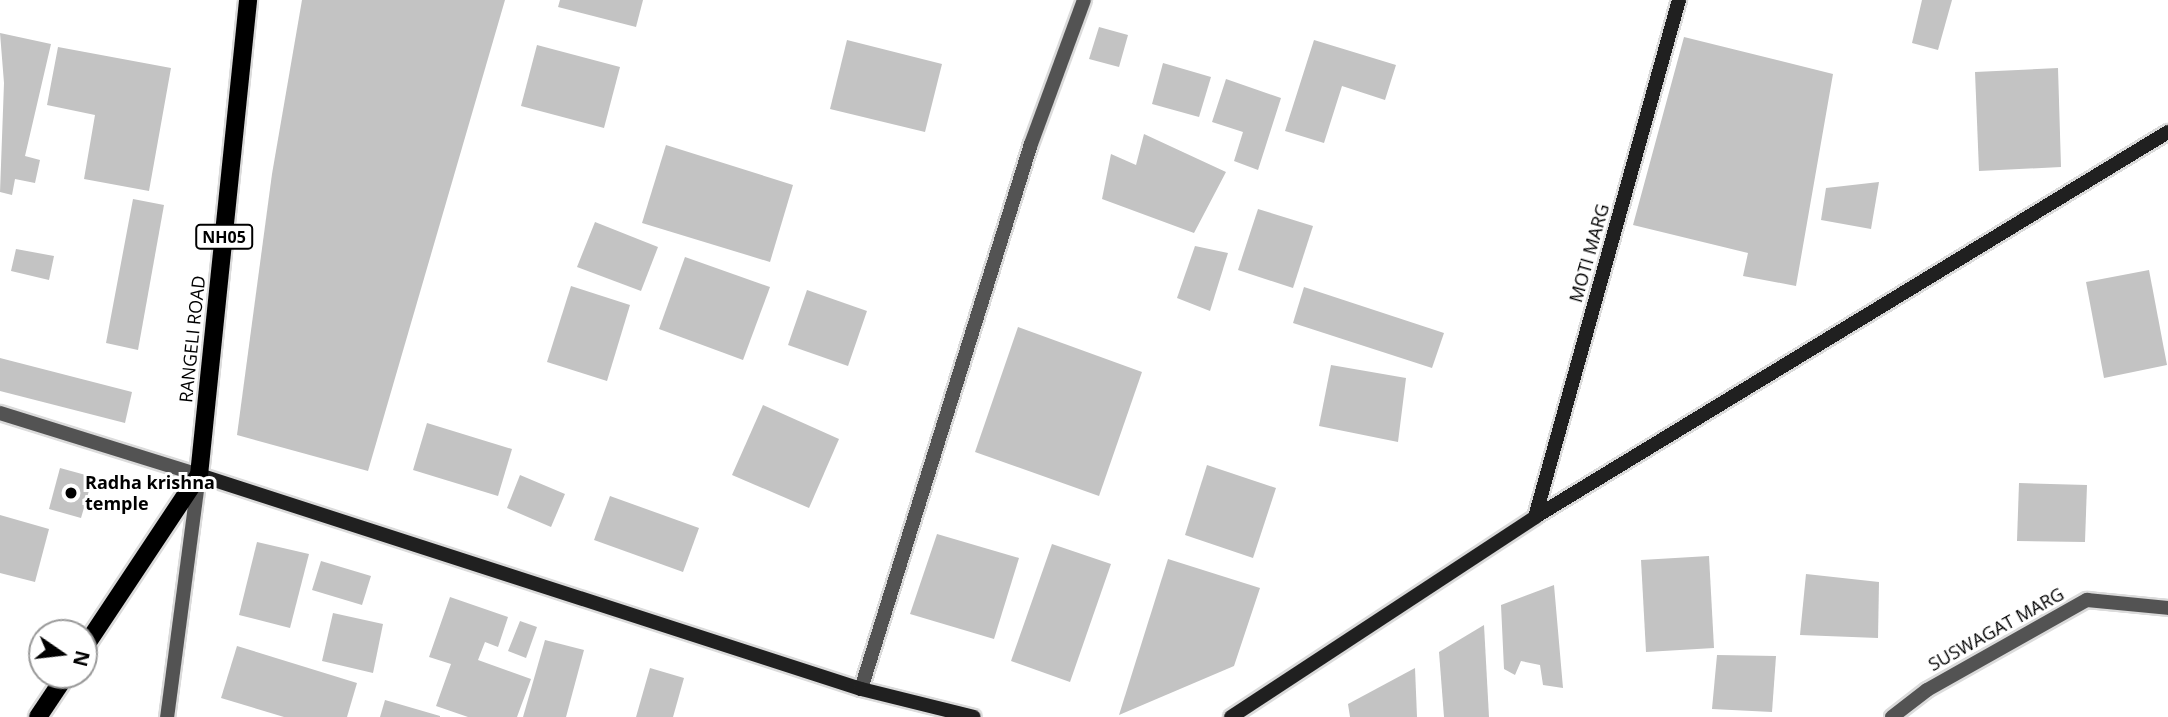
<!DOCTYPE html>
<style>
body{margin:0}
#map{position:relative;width:2168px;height:717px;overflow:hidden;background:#fff;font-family:"Open Sans",sans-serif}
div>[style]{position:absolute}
.building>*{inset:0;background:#c3c3c3}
.roads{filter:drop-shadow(2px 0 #dbdbdb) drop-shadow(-2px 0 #dbdbdb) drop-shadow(0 2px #dbdbdb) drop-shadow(0 -2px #dbdbdb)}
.street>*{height:14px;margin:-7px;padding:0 7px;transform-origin:7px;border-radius:7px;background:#535353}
.secondary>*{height:14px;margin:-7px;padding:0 7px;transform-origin:7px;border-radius:7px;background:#202020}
.primary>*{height:18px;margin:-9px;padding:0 9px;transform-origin:9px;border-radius:9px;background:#000}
.dots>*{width:19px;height:19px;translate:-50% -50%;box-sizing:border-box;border:4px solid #fff;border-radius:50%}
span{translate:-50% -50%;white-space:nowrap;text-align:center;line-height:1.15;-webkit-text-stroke:6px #fff;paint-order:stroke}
.shield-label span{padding:2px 5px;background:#fff;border:2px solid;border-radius:5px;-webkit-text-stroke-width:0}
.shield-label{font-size:16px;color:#000;font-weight:700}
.street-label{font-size:18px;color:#000}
.poi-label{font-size:18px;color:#000;font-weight:700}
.left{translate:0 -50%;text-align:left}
.north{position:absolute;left:28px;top:619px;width:70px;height:70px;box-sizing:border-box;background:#fff;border:2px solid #999;border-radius:50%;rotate:104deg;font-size:19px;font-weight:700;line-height:28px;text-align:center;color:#000}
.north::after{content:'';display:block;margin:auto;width:24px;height:32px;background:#000;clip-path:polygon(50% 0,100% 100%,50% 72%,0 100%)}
</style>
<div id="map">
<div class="building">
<i style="clip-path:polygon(302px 0,505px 0,368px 471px,237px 435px,272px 174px)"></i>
<i style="clip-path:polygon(560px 0,643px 0,636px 27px,558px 7px)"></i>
<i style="clip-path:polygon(1922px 0,1952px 0,1938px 50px,1912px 43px)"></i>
<i style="clip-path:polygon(1099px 27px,1128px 35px,1119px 67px,1089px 59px)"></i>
<i style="clip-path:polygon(0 33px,51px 44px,25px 156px,40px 160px,35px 183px,15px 179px,12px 195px,0 192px,4px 83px)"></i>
<i style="clip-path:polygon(1684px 37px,1833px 74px,1796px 286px,1743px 276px,1748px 253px,1633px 225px)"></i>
<i style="clip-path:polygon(847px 40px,942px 64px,925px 132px,830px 109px)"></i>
<i style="clip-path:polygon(1314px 40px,1396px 65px,1385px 100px,1342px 86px,1324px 143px,1285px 131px)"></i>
<i style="clip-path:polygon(537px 45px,620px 67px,604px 128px,521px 106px)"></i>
<i style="clip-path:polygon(58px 47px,171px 68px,149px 191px,84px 179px,95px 115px,47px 105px)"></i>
<i style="clip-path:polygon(1163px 63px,1211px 77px,1199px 117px,1152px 104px)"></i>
<i style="clip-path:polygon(2058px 68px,2061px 167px,1979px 171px,1975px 72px)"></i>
<i style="clip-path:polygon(1226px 79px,1281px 98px,1258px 170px,1234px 161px,1243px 132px,1212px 122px)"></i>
<i style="clip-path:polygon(1144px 134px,1226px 172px,1194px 233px,1102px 199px,1111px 154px,1136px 165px)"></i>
<i style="clip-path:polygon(666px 145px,793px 185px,770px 262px,642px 223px)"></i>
<i style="clip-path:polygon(1879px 182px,1871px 229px,1821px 220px,1826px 188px)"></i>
<i style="clip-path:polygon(133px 199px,164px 205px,138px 350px,106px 343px)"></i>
<i style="clip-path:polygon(1258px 209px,1313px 226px,1293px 288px,1238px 270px)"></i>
<i style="clip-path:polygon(595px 222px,658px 247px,641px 291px,577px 267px)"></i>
<i style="clip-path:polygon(1195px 246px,1228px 253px,1210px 311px,1177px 298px)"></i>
<i style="clip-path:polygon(16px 249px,54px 256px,49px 280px,11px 271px)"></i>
<i style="clip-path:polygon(685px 257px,770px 287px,743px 360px,659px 329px)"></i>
<i style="clip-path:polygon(2149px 270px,2167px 365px,2104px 378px,2086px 282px)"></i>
<i style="clip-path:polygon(571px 286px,630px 305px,607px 381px,547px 362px)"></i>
<i style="clip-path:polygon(1304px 287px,1444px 333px,1432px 368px,1293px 323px)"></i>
<i style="clip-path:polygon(807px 290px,867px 311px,848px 366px,788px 345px)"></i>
<i style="clip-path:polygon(1018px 327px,1142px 372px,1099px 496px,975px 452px)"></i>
<i style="clip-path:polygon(0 358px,132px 392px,125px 423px,0 391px)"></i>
<i style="clip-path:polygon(1331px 365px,1406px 378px,1398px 442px,1319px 426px)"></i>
<i style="clip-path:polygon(763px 405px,839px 439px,809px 508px,732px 475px)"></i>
<i style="clip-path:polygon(427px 423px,512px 449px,498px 496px,413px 470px)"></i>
<i style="clip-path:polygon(1207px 465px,1276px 488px,1253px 558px,1185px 535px)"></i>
<i style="clip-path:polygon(60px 468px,93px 477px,81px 518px,49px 509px)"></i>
<i style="clip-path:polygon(520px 475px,565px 494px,551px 527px,507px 508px)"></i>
<i style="clip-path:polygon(2019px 483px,2087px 485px,2085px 542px,2017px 541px)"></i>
<i style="clip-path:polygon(610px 496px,699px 528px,683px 572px,594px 540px)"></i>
<i style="clip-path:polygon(0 515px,49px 529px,35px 582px,0 573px)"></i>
<i style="clip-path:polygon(937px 534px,1019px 558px,994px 639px,910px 614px)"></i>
<i style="clip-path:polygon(257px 542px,309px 554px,290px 628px,239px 615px)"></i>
<i style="clip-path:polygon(1052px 544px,1111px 564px,1070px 682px,1011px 661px)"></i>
<i style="clip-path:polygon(1709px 556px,1714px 648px,1646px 652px,1641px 560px)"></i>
<i style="clip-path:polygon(1168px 559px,1260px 588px,1234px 666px,1119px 715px)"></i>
<i style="clip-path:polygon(321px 561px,371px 576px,362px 605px,312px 590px)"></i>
<i style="clip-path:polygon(1806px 574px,1879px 582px,1878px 638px,1800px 635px)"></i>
<i style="clip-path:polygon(1554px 585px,1563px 688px,1543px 685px,1540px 665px,1521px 661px,1515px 675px,1504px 669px,1501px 605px)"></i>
<i style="clip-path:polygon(450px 597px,508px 617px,498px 647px,485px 642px,478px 660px,531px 679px,517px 717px,468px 717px,436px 706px,451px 664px,429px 657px)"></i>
<i style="clip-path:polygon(333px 613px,383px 624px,373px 673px,322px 661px)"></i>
<i style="clip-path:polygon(520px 621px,537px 627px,526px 658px,508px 651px)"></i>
<i style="clip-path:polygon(1484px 625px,1489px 717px,1444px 717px,1439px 652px)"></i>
<i style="clip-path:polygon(545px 640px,584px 650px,566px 717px,523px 717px)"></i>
<i style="clip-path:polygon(237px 646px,357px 683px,347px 717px,284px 717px,221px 698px)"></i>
<i style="clip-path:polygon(1717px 655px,1776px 656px,1772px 712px,1712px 709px)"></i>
<i style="clip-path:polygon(650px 668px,684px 678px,673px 717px,636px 717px)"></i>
<i style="clip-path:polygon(1415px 668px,1417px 717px,1350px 717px,1348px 704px)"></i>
<i style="clip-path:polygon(385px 700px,440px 716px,440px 717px,380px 717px)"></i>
</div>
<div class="roads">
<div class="street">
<i style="left:0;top:413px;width:208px;rotate:17.3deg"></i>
<i style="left:199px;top:475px;width:244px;rotate:97.5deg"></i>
<i style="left:861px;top:689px;width:571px;rotate:-72.68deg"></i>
<i style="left:1031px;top:144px;width:153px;rotate:-69.8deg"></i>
<i style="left:1892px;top:717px;width:44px;rotate:-37.6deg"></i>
<i style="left:1927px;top:690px;width:184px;rotate:-29.4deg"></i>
<i style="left:2087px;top:600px;width:81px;rotate:5.6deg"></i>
</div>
<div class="secondary">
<i style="left:199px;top:475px;width:696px;rotate:17.91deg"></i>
<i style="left:861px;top:689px;width:116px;rotate:13.9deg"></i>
<i style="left:1535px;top:517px;width:537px;rotate:-74.44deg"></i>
<i style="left:1231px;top:717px;width:364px;rotate:-33.3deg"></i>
<i style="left:1535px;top:517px;width:741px;rotate:-31.31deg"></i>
</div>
<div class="primary">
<i style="left:84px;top:648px;width:208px;rotate:-56.4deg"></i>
<i style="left:199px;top:475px;width:478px;rotate:-84.1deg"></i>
<i style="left:38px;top:717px;width:50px;rotate:-56.3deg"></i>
</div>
</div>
<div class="dots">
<i style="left:71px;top:493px;background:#000"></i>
</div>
<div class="shield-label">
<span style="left:224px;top:237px">NH05</span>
</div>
<div class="street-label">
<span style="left:1589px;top:253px;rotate:-74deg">MOTI MARG</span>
<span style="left:192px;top:339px;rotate:-84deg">RANGELI ROAD</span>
<span style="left:1996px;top:629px;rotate:-29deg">SUSWAGAT MARG</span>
</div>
<div class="poi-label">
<span class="left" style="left:85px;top:493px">Radha krishna<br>temple</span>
</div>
<div class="north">N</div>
</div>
